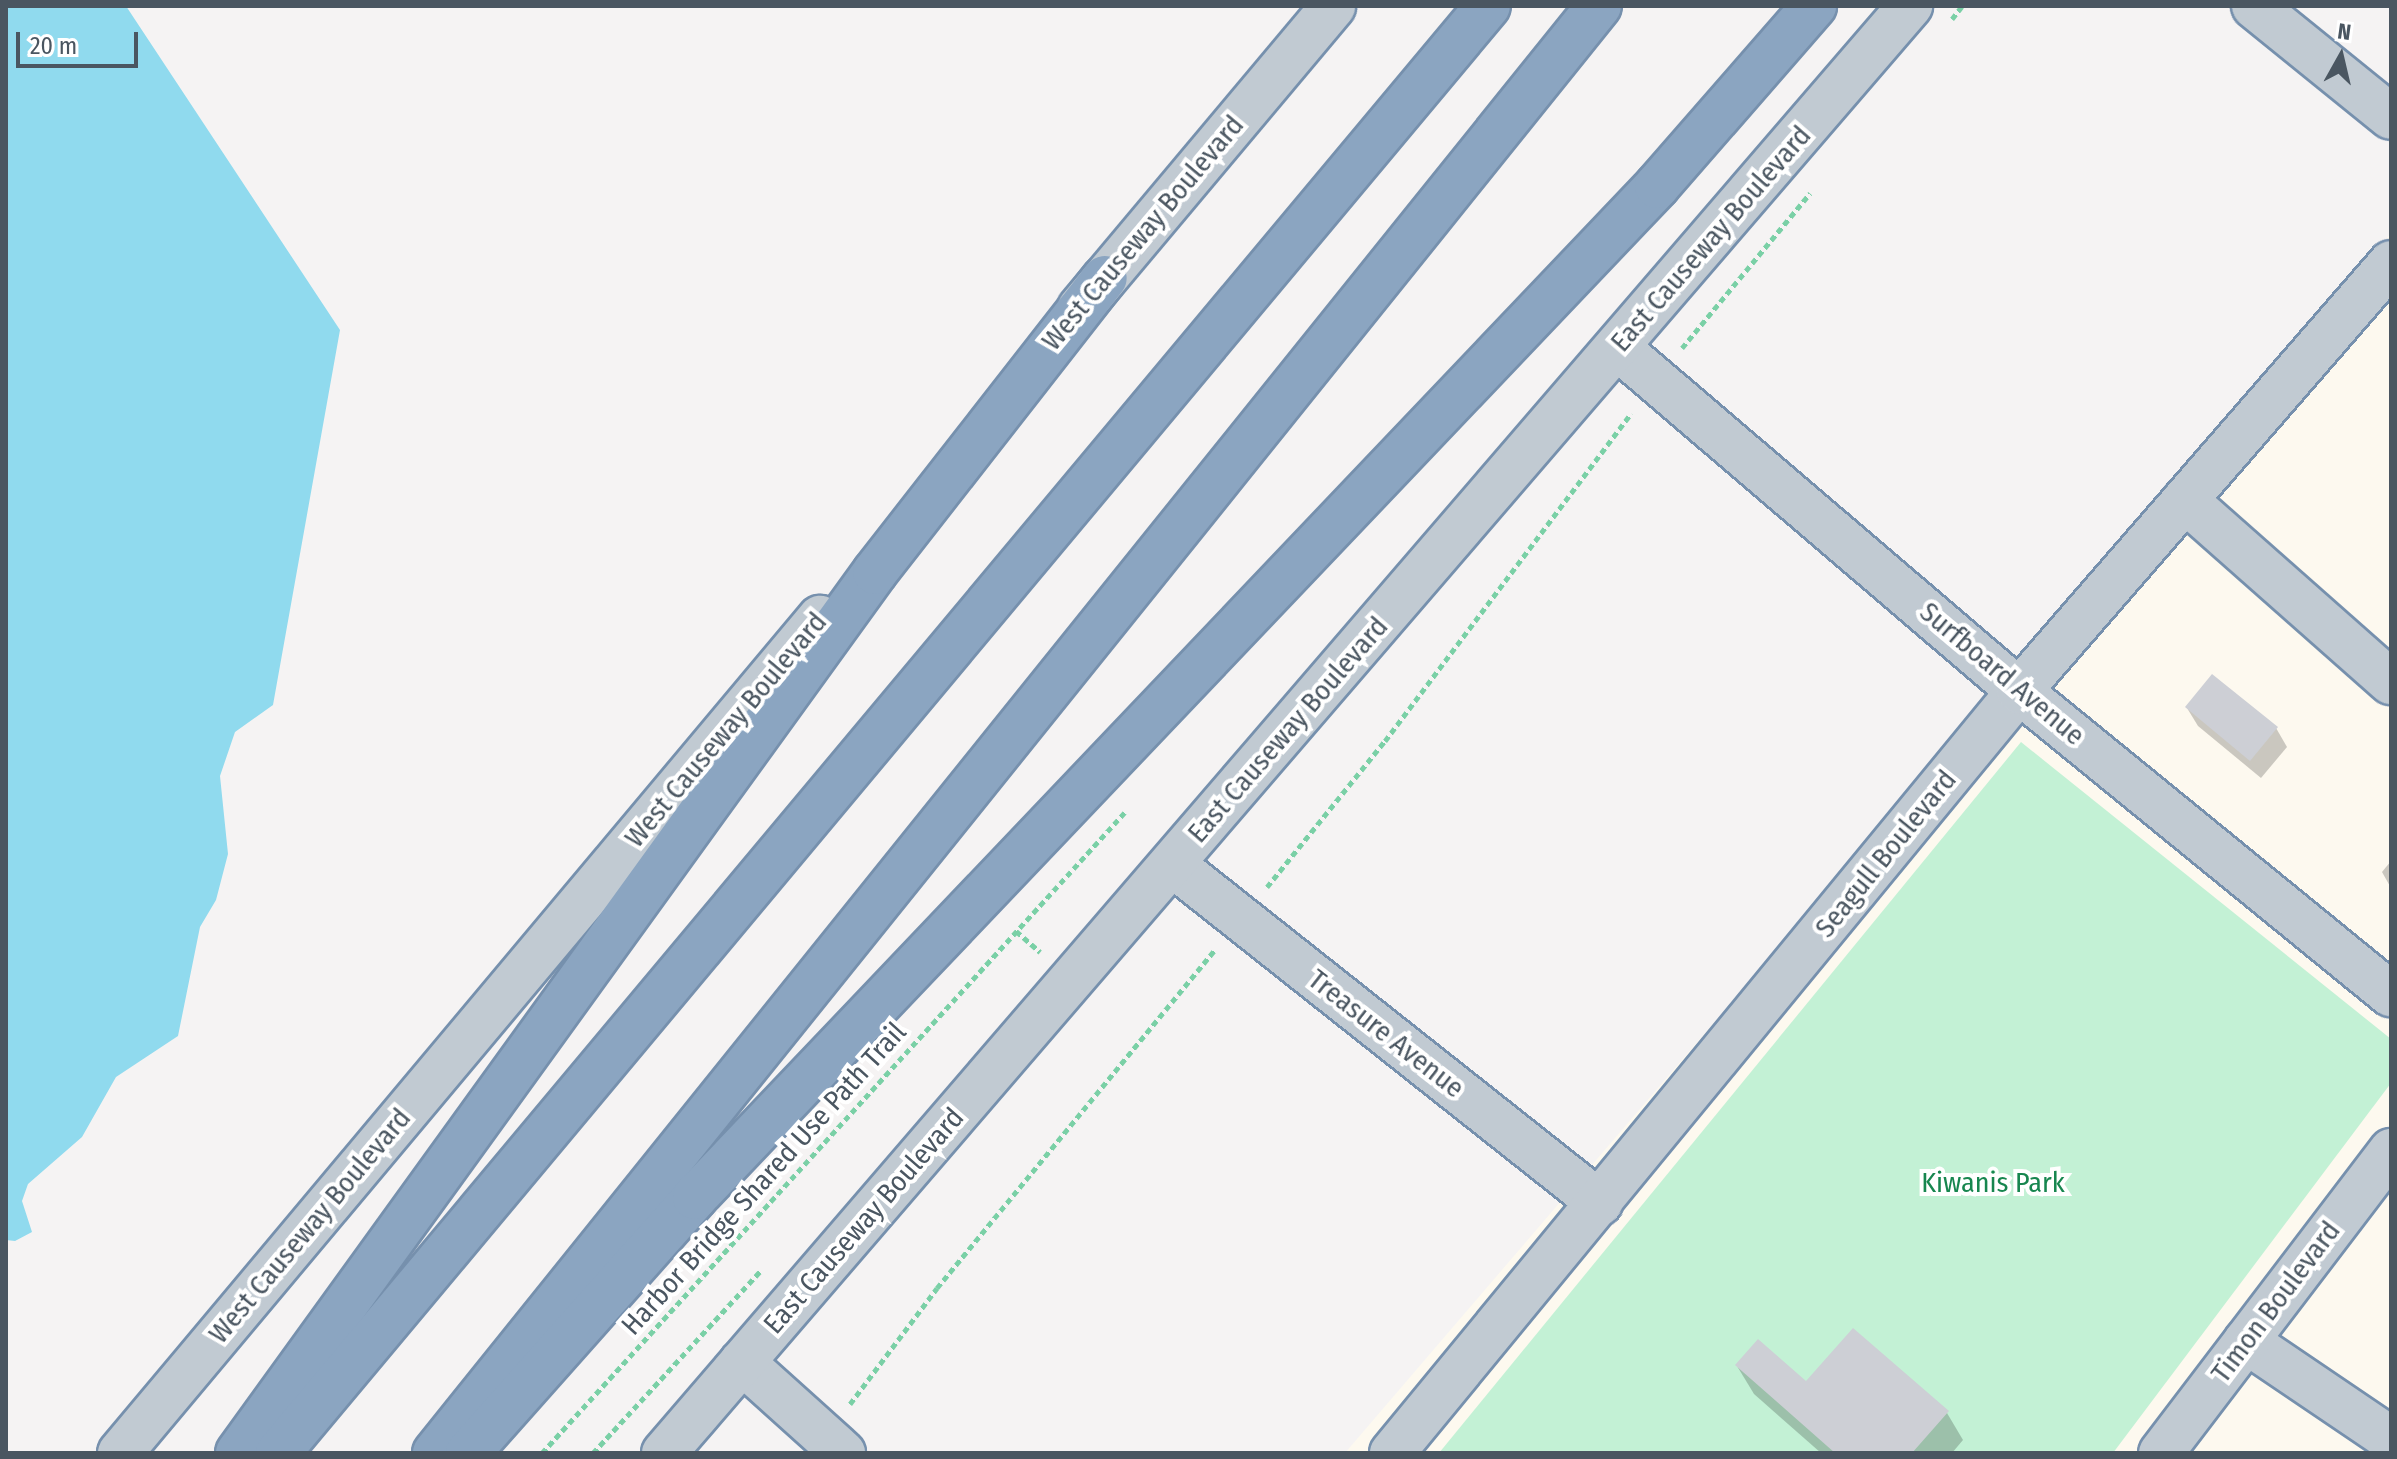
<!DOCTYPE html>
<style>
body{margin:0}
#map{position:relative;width:2397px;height:1459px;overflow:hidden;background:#f5f3f3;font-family:"Fira Sans Condensed",sans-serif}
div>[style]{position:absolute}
.commercial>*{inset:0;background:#fdf9ef}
.green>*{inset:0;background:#c3f1d5}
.water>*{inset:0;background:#90daee}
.shadow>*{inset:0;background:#0003}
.building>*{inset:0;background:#cdcfd5}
.path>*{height:5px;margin-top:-2.5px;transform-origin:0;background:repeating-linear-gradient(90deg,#7ad0a6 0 6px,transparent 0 10px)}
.roads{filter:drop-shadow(2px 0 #7690ad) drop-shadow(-2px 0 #7690ad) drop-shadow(0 2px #7690ad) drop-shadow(0 -2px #7690ad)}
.minor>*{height:44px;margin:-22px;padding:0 22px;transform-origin:22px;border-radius:22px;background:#c1cad2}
.highway>*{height:44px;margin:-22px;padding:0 22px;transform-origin:22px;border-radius:22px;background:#8ba5c1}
span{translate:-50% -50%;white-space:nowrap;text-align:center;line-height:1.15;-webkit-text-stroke:8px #fff;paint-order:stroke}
.street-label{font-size:28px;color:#4a5661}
.park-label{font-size:28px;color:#17864f}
.frame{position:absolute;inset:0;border:8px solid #4a5661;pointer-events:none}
.north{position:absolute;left:2301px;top:16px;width:80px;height:80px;-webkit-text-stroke:6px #fff;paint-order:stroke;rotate:8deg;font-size:22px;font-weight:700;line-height:32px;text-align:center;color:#4a5661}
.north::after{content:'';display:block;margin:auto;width:28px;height:36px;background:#4a5661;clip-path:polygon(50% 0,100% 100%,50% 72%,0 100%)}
.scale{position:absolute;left:16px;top:32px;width:122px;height:36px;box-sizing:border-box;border:4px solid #4a5661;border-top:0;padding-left:10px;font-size:24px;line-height:28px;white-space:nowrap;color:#4a5661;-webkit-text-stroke:6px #fff;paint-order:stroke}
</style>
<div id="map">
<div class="commercial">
<i style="clip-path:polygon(2391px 233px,2391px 1453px,1345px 1453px)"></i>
</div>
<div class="green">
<i style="clip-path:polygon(2021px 742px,2391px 1039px,2391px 1083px,2113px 1453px,1439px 1453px)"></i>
</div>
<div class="water">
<i style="clip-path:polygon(6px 6px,126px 6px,340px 330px,273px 705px,235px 732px,220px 776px,228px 854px,216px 900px,200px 927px,178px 1036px,116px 1077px,82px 1137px,28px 1184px,22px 1201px,32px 1232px,15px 1241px,6px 1240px)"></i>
</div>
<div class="shadow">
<i style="clip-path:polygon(2187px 708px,2276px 728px,2287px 747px,2261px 778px,2198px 726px)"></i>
<i style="clip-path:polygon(2391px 861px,2391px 888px,2382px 872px)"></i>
<i style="clip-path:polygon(1737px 1366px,1947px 1413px,1963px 1440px,1952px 1453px,1821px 1453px,1754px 1394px)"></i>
</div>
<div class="building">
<i style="clip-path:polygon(2212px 674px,2278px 727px,2250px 761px,2185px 707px)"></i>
<i style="clip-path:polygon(1853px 1328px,1949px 1411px,1912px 1453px,1835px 1453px,1735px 1365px,1758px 1339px,1806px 1381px)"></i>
</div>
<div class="path">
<i style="left:1952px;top:19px;width:16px;rotate:-52deg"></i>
<i style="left:1682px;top:348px;width:201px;rotate:-50.4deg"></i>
<i style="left:1267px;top:887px;width:188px;rotate:-51.1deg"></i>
<i style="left:1385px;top:741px;width:410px;rotate:-53.1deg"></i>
<i style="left:1016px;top:931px;width:32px;rotate:41deg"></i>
<i style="left:850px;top:1404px;width:145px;rotate:-53.1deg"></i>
<i style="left:937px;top:1288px;width:438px;rotate:-50.6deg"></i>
<i style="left:542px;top:1453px;width:866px;rotate:-47.71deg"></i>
<i style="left:593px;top:1453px;width:248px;rotate:-47.4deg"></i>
</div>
<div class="roads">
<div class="minor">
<i style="left:2254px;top:6px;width:176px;rotate:39deg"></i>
<i style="left:1080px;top:308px;width:394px;rotate:-50deg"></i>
<i style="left:1618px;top:348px;width:528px;rotate:40.54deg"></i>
<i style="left:2019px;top:691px;width:480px;rotate:39.2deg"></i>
<i style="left:2185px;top:500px;width:275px;rotate:41.5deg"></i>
<i style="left:1172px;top:864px;width:546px;rotate:38.38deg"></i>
<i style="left:2246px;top:1341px;width:175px;rotate:34.1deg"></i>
<i style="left:742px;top:1362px;width:136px;rotate:42deg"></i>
<i style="left:120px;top:1453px;width:1090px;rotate:-50.03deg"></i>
<i style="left:664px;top:1453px;width:1910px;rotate:-49.27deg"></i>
<i style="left:1392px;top:1453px;width:987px;rotate:-50.55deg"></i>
<i style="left:2019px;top:691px;width:567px;rotate:-49deg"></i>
<i style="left:2161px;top:1453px;width:380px;rotate:-52.7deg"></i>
</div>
<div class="highway">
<i style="left:238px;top:1453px;width:1087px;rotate:-54.13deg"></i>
<i style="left:875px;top:572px;width:373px;rotate:-52deg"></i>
<i style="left:278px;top:1453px;width:1886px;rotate:-50.1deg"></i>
<i style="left:435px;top:1453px;width:1857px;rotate:-51.19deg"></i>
<i style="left:468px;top:1453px;width:342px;rotate:-48.4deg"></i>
<i style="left:695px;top:1197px;width:1396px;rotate:-46.42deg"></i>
<i style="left:1657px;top:186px;width:239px;rotate:-48.9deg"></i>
</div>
</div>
<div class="street-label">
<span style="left:1143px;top:233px;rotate:-50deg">West Causeway Boulevard</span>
<span style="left:1711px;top:239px;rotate:-49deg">East Causeway Boulevard</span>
<span style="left:2002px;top:674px;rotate:40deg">Surfboard Avenue</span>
<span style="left:726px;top:730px;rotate:-50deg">West Causeway Boulevard</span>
<span style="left:1288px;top:730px;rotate:-49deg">East Causeway Boulevard</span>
<span style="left:1886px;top:854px;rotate:-51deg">Seagull Boulevard</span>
<span style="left:1386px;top:1034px;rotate:38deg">Treasure Avenue</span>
<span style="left:764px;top:1179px;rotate:-48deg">Harbor Bridge Shared Use Path Trail</span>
<span style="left:864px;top:1221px;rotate:-49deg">East Causeway Boulevard</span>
<span style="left:310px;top:1226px;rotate:-50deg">West Causeway Boulevard</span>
<span style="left:2276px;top:1302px;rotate:-53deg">Timon Boulevard</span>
</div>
<div class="park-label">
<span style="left:1993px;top:1183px">Kiwanis Park</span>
</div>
<div class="frame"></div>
<div class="north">N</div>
<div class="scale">20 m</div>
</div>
